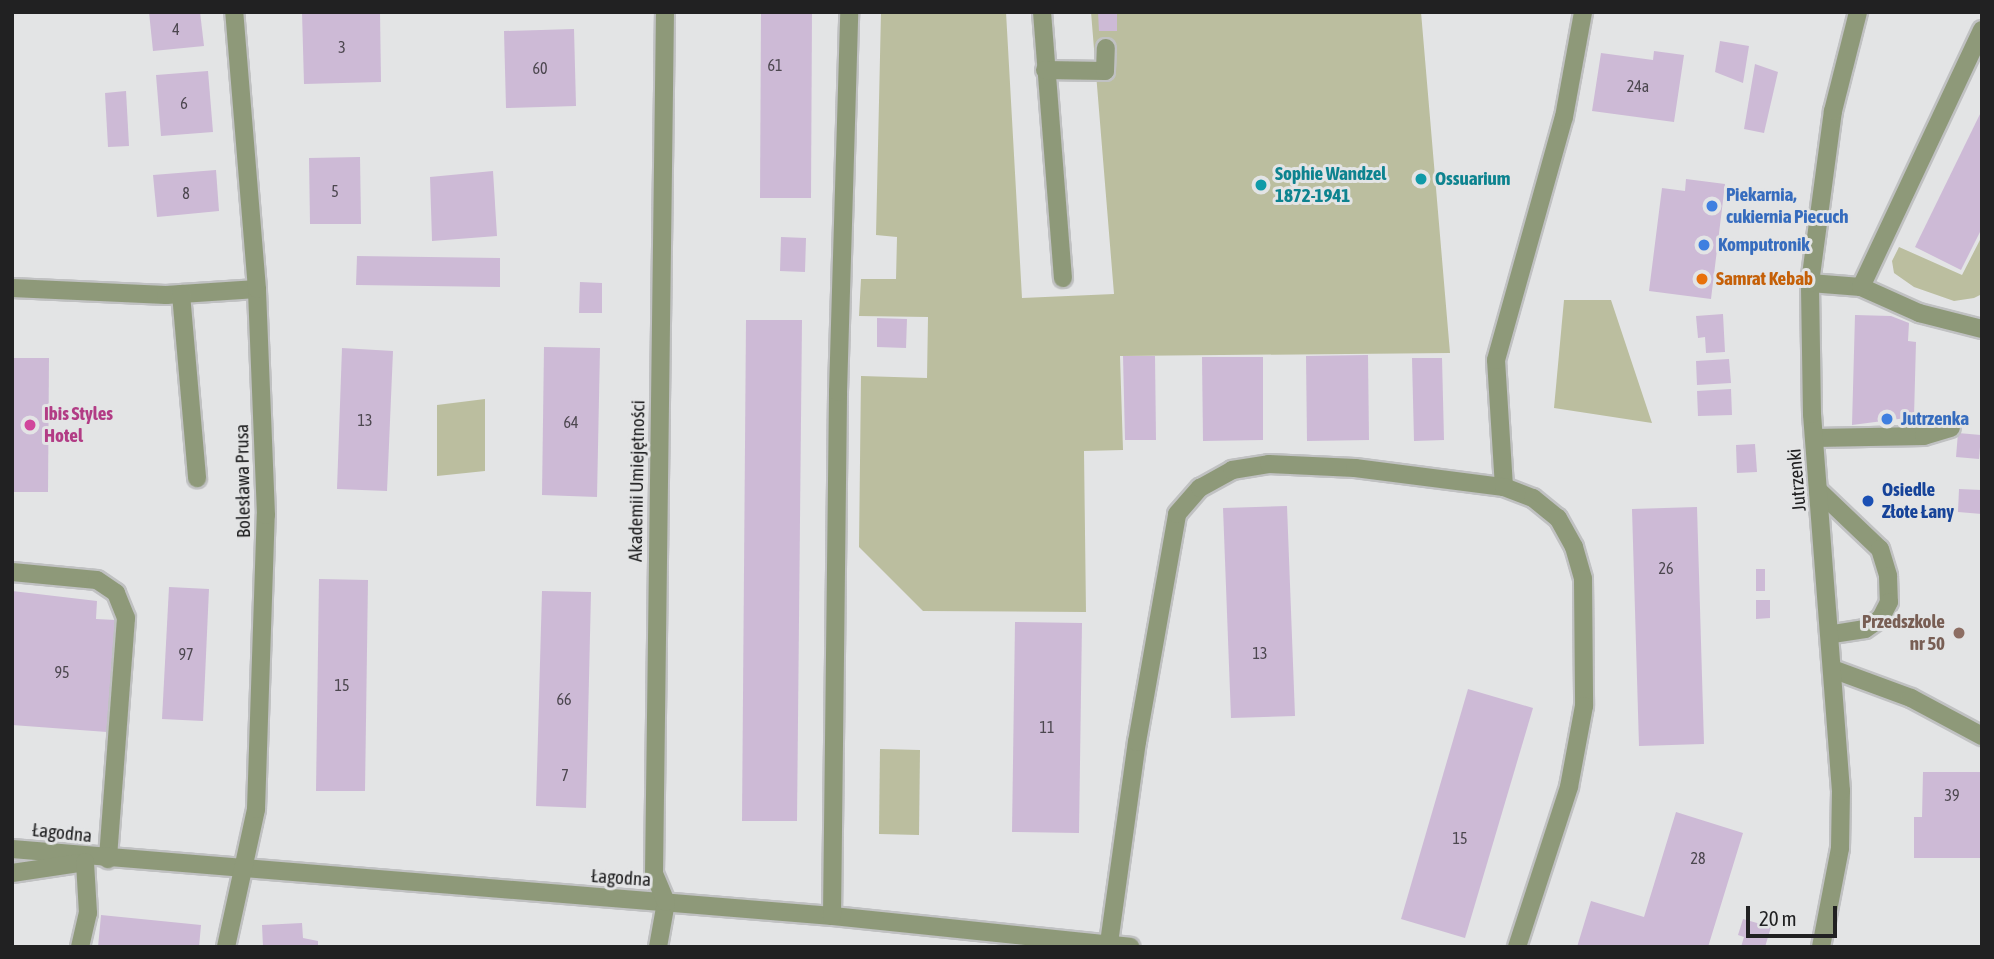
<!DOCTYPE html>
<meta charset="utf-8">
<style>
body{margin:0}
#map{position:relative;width:1994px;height:959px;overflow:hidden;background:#e3e4e5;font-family:"Asap Condensed",sans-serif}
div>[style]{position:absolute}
.green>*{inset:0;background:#bbbe9f}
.building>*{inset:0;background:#cdbad6}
.roads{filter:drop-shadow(2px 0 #c0c1c2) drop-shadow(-2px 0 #c0c1c2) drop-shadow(0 2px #c0c1c2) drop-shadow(0 -2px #c0c1c2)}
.minor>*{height:18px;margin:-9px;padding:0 9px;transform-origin:9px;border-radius:9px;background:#8e9979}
.dots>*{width:19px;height:19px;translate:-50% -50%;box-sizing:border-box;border:4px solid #e3e4e5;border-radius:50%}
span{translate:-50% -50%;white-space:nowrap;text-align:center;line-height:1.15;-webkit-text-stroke:6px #e3e4e5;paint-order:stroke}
.number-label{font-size:16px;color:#4c474f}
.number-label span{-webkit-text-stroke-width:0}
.culture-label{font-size:19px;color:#0d838f;font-weight:700}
.left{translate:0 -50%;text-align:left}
.shop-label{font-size:19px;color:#366cbe;font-weight:700}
.food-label{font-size:19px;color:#c56008;font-weight:700}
.hotel-label{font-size:19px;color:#b23c85;font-weight:700}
.street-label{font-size:19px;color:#212122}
.transit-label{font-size:19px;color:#164399;font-weight:700}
.education-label{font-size:19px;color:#785e54;font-weight:700}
.right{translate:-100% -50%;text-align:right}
.frame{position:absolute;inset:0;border:14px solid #212122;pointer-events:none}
.scale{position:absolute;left:1746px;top:906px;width:91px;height:32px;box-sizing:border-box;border:4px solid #212122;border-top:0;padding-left:9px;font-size:21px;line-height:24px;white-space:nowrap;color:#212122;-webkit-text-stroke:5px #e3e4e5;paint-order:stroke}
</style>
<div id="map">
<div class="green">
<i style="clip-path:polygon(881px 12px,1006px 12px,1022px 298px,1114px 294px,1091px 12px,1421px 12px,1450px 353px,1120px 356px,1123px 450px,1084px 451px,1086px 612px,923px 611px,859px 547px,861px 376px,927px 378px,928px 317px,859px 316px,861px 279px,896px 279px,897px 237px,876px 235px)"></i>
<i style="clip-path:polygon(1982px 236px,1982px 294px,1974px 298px,1954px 301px,1914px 287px,1894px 273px,1892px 261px,1899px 247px,1962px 275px)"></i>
<i style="clip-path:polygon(1564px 300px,1611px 300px,1652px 423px,1554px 408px)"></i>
<i style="clip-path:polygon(485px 399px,485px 471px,437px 476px,437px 405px)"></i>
<i style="clip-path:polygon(880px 749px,920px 750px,919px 835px,879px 834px)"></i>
</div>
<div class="building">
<i style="clip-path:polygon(149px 12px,200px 12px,204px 46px,153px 51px)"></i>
<i style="clip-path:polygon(302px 12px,380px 12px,381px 82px,304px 84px)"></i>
<i style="clip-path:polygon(761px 12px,812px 12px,811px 198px,760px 198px)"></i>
<i style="clip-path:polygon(1098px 12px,1117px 12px,1117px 31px,1099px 31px)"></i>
<i style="clip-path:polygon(574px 29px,576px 106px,506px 108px,504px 31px)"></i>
<i style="clip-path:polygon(1720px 41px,1749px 46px,1743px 83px,1715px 72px)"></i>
<i style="clip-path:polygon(1654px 51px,1684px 55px,1674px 122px,1592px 111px,1601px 53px,1653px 60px)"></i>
<i style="clip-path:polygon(1755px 64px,1778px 72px,1764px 133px,1744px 129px)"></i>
<i style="clip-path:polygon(208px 71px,213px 132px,161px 136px,156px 75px)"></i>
<i style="clip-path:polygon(126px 91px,129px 146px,108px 147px,105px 93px)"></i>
<i style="clip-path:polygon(1982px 110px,1982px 228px,1961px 270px,1915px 247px)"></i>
<i style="clip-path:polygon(360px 157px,361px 224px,310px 224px,309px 158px)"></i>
<i style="clip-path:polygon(216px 170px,219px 211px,157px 217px,153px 175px)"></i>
<i style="clip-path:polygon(493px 171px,497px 236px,432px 241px,430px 177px)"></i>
<i style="clip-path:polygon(1686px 179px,1725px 184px,1711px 299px,1649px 291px,1662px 188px,1685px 191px)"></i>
<i style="clip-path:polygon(781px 237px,806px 238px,805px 272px,780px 271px)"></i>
<i style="clip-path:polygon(357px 256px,500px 258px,500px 287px,356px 285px)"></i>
<i style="clip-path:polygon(580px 282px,602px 283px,602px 313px,579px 313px)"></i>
<i style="clip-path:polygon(1723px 314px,1725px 352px,1706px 353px,1705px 337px,1698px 338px,1696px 316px)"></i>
<i style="clip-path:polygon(1855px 315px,1891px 316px,1909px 323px,1908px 341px,1916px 342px,1914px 417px,1852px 425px)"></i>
<i style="clip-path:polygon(877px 318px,907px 319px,906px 348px,877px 347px)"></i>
<i style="clip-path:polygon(746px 320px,802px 320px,797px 821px,742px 821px)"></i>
<i style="clip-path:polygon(544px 347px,600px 348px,597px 497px,542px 495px)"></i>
<i style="clip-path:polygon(342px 348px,393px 351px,387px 491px,337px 489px)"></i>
<i style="clip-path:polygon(1368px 355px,1369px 440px,1307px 441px,1306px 356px)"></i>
<i style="clip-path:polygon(1123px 356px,1155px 356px,1156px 440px,1125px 440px)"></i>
<i style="clip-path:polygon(1202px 357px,1263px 357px,1263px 440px,1203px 441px)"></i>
<i style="clip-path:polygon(12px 358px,49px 358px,48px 492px,12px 492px)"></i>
<i style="clip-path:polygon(1412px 358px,1442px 358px,1444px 440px,1414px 441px)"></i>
<i style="clip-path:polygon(1729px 359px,1731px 383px,1697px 385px,1696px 361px)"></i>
<i style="clip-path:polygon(1731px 389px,1732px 415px,1698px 416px,1697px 391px)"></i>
<i style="clip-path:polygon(1958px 433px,1981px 435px,1979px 459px,1956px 457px)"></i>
<i style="clip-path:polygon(1755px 444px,1757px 472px,1737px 473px,1736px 445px)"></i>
<i style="clip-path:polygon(1959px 489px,1982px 490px,1982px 514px,1958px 512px)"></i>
<i style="clip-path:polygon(1287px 506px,1295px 716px,1231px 718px,1223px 508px)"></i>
<i style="clip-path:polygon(1697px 507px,1704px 744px,1639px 746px,1632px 509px)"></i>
<i style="clip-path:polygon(1756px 569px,1765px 569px,1765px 591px,1756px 591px)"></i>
<i style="clip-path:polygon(319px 579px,368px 580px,365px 791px,316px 791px)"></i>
<i style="clip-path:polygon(169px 587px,209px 589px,203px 721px,162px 719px)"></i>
<i style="clip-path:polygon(12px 591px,97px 601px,96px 619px,116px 620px,107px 732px,12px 725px)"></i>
<i style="clip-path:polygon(542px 591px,591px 592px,586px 808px,536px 806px)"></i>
<i style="clip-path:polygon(1756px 600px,1770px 600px,1770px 618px,1756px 619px)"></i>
<i style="clip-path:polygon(1015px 622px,1082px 623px,1079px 833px,1012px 832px)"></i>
<i style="clip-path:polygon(1468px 689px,1533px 708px,1465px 938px,1401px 919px)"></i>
<i style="clip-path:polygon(1923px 772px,1982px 772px,1982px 858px,1914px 858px,1914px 817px,1922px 817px)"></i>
<i style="clip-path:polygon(1676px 812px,1743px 833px,1708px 947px,1577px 947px,1591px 901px,1644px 917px)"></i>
<i style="clip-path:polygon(101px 915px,201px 925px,199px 947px,98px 947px)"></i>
<i style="clip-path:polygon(1743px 919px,1771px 927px,1765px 947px,1741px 947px,1744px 937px,1738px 935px)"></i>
<i style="clip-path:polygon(302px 923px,303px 938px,318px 941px,318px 947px,263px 947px,262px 925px)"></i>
</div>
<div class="roads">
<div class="minor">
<i style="left:1042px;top:12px;width:267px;rotate:85.5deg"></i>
<i style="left:1045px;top:70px;width:60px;rotate:1deg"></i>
<i style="left:1105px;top:71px;width:23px;rotate:-88deg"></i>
<i style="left:1810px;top:283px;width:51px;rotate:4.5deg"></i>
<i style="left:1861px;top:287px;width:64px;rotate:24.1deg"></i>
<i style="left:1919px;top:313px;width:65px;rotate:14.3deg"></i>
<i style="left:1861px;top:287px;width:284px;rotate:-64.8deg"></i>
<i style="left:12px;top:288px;width:154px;rotate:2.6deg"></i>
<i style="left:166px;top:295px;width:91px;rotate:-3.8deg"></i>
<i style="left:181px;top:294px;width:185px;rotate:85deg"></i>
<i style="left:1815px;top:438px;width:109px;rotate:-1.1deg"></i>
<i style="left:1924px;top:436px;width:28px;rotate:-17deg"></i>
<i style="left:1504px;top:487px;width:127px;rotate:-93.6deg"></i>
<i style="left:1496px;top:360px;width:252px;rotate:-74.4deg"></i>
<i style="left:1564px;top:117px;width:107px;rotate:-79.7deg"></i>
<i style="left:1819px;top:491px;width:84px;rotate:43.6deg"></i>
<i style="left:1880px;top:549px;width:28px;rotate:73deg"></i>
<i style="left:1888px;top:576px;width:26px;rotate:88deg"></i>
<i style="left:1889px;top:602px;width:18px;rotate:117deg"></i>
<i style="left:1881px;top:618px;width:19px;rotate:145deg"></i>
<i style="left:1865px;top:629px;width:33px;rotate:171deg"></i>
<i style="left:12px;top:572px;width:85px;rotate:5.4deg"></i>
<i style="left:97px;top:580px;width:23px;rotate:34deg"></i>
<i style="left:116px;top:593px;width:27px;rotate:68deg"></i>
<i style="left:126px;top:618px;width:242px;rotate:94.3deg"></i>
<i style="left:1835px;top:670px;width:81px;rotate:20.2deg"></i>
<i style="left:1911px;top:698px;width:81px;rotate:28.2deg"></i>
<i style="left:12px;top:849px;width:823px;rotate:4.67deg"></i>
<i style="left:832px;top:916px;width:300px;rotate:5.9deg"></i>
<i style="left:12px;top:873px;width:69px;rotate:-8.4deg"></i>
<i style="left:832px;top:916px;width:524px;rotate:-89.34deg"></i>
<i style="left:838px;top:392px;width:380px;rotate:-88.3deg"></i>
<i style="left:1109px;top:943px;width:203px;rotate:-82.1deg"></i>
<i style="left:1137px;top:742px;width:231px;rotate:-80deg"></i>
<i style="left:1177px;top:514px;width:35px;rotate:-49deg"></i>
<i style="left:1200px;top:488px;width:37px;rotate:-29deg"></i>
<i style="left:1232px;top:470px;width:37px;rotate:-9deg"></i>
<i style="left:1269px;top:464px;width:86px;rotate:2.7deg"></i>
<i style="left:1355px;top:468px;width:150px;rotate:7.3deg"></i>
<i style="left:1504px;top:487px;width:31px;rotate:21deg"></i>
<i style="left:1533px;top:498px;width:32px;rotate:39deg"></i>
<i style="left:1558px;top:518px;width:33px;rotate:61deg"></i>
<i style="left:1574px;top:547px;width:33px;rotate:74deg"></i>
<i style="left:1583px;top:579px;width:127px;rotate:89.5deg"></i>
<i style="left:1584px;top:706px;width:82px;rotate:100.5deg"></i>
<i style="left:1569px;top:787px;width:168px;rotate:108deg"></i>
<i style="left:80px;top:947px;width:35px;rotate:-77deg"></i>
<i style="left:88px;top:913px;width:51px;rotate:-93.4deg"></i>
<i style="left:226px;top:947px;width:141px;rotate:-77.7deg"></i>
<i style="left:256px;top:809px;width:294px;rotate:-88.1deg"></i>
<i style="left:266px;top:515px;width:226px;rotate:-92.3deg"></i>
<i style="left:257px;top:289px;width:278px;rotate:-94.7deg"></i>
<i style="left:658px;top:947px;width:46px;rotate:-79.9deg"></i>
<i style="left:666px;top:902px;width:30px;rotate:-113deg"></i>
<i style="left:654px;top:874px;width:862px;rotate:-89.27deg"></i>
<i style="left:1821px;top:947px;width:101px;rotate:-79.1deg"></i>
<i style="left:1840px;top:848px;width:57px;rotate:-89deg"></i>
<i style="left:1841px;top:791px;width:378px;rotate:-94.4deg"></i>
<i style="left:1812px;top:414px;width:131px;rotate:-90.9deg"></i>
<i style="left:1810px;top:283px;width:174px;rotate:-82.4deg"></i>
<i style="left:1833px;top:111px;width:102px;rotate:-75.8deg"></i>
</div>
</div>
<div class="dots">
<i style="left:1421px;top:179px;background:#0f9aa8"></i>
<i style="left:1261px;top:185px;background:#0f9aa8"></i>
<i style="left:1712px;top:206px;background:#3f7fe0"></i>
<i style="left:1704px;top:245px;background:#3f7fe0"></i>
<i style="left:1702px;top:279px;background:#e8710a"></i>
<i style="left:1887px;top:419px;background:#3f7fe0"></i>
<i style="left:30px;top:425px;background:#d1479c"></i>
<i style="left:1868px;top:501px;background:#1a4fb4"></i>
<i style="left:1959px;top:633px;background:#8d6e63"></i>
</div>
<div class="number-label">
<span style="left:176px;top:29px">4</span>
<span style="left:342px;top:47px">3</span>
<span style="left:775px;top:65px">61</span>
<span style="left:540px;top:68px">60</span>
<span style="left:1638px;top:86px">24a</span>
<span style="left:184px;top:103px">6</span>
<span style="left:335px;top:191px">5</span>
<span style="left:186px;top:193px">8</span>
<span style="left:365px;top:420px">13</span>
<span style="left:571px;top:422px">64</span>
<span style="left:1666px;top:568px">26</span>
<span style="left:1260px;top:653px">13</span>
<span style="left:186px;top:654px">97</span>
<span style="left:62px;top:672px">95</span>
<span style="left:342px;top:685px">15</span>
<span style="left:564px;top:699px">66</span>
<span style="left:1047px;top:727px">11</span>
<span style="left:565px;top:775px">7</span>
<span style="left:1952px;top:795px">39</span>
<span style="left:1460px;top:838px">15</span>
<span style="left:1698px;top:858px">28</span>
</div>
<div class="culture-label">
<span class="left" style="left:1275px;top:185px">Sophie Wandzel<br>1872-1941</span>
<span class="left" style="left:1435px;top:179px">Ossuarium</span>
</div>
<div class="shop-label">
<span class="left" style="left:1726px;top:206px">Piekarnia,<br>cukiernia Piecuch</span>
<span class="left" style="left:1718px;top:245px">Komputronik</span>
<span class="left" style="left:1901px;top:419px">Jutrzenka</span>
</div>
<div class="food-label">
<span class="left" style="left:1716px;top:279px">Samrat Kebab</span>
</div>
<div class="hotel-label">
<span class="left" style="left:44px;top:425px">Ibis Styles<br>Hotel</span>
</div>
<div class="street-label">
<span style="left:1797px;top:480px;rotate:-95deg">Jutrzenki</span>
<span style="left:243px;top:481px;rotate:-91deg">Bolesława Prusa</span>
<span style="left:637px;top:481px;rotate:-89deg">Akademii Umiejętności</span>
<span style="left:62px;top:833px;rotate:6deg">Łagodna</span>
<span style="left:621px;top:878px;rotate:4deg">Łagodna</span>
</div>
<div class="transit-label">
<span class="left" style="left:1882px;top:501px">Osiedle<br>Złote Łany</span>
</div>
<div class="education-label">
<span class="right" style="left:1945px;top:633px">Przedszkole<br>nr 50</span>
</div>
<div class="frame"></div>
<div class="scale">20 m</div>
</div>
